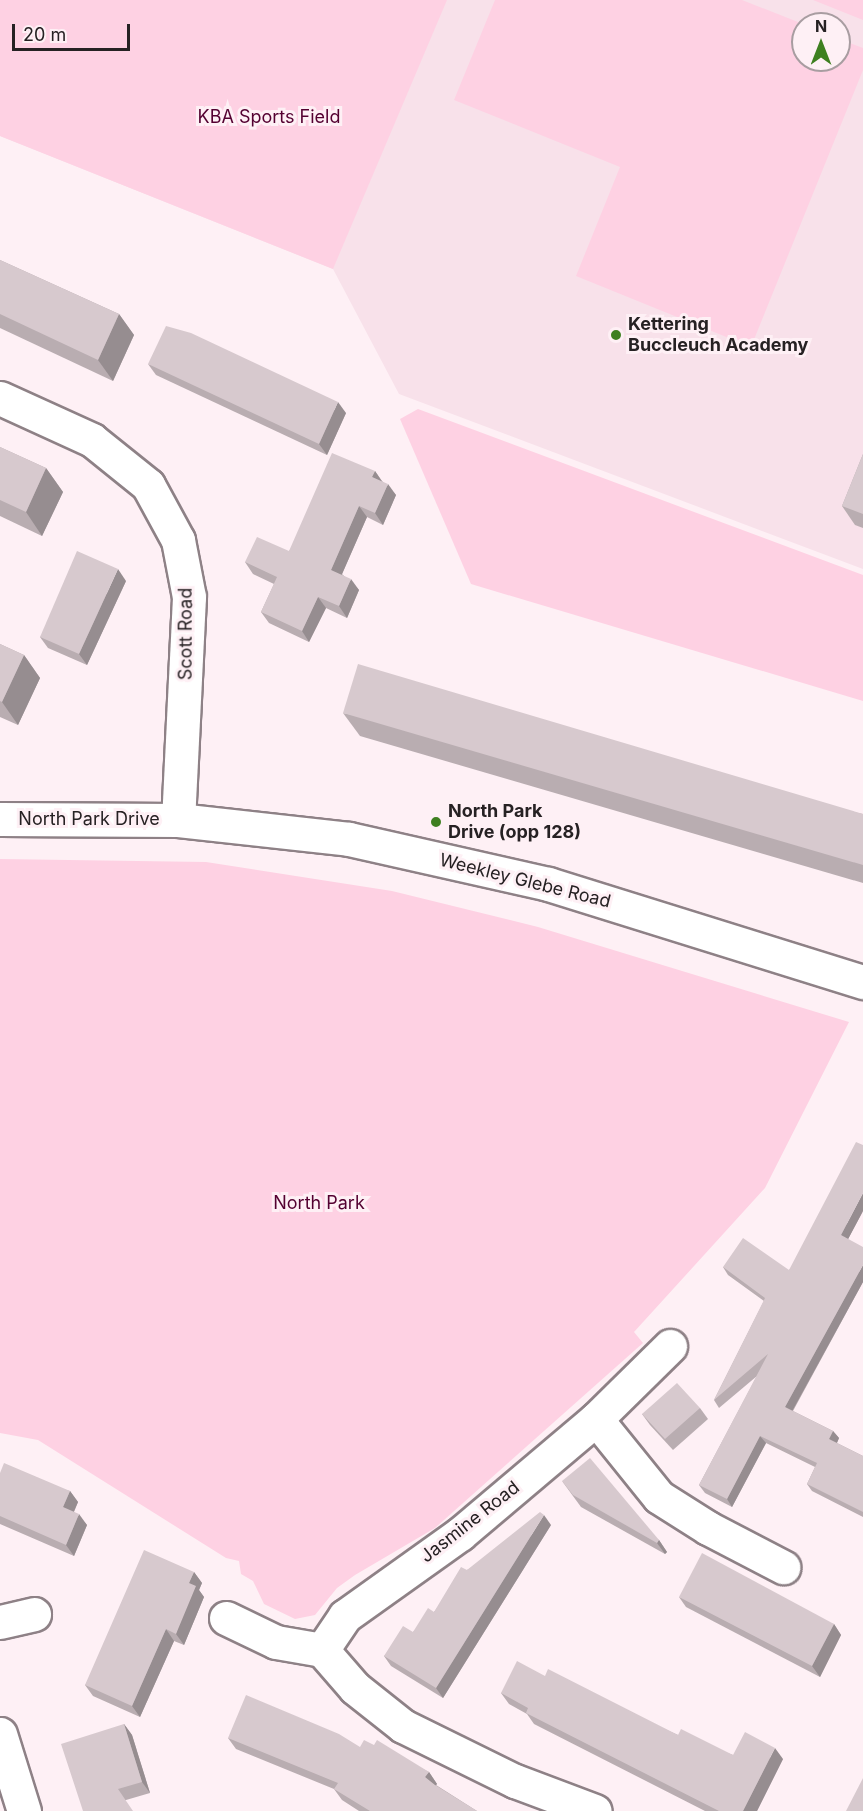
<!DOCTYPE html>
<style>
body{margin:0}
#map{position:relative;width:863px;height:1811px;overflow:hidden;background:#fef0f5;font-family:Inter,sans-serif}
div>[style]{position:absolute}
.built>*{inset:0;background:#f8e1ea}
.green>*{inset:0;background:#fed1e3}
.roads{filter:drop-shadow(2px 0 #8e8186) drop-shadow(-2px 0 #8e8186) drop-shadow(0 2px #8e8186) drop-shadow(0 -2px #8e8186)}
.street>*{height:33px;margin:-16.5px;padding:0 16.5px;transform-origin:16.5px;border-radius:16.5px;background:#fff}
.secondary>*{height:33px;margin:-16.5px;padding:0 16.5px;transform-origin:16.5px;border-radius:16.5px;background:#fff}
.wall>*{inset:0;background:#b9adb1}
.shaded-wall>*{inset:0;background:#968d90}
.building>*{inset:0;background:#d7c9ce}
.dots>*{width:16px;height:16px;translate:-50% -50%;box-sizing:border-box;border:3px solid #fef0f5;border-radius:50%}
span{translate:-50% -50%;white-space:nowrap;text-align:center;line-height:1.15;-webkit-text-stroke:6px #fef0f5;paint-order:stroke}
.park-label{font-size:18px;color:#540131}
.poi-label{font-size:18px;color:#262123;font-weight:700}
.left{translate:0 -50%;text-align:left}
.street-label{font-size:18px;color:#262123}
.north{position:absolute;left:791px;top:12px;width:60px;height:60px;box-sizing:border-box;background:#fef0f5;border:2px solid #a89da1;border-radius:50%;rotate:0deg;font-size:16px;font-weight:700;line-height:24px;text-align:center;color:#262123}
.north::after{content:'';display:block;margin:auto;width:21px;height:27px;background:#3e7f20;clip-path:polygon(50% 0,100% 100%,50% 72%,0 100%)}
.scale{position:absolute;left:12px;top:24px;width:118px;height:27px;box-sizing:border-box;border:3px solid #262123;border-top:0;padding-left:8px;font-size:18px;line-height:21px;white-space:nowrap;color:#262123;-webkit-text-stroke:4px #fef0f5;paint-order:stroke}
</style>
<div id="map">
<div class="built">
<i style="clip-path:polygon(evenodd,0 0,863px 0,863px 569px,399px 394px,333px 269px,0 136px,0 0,803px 24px,839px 24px,839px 60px,803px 60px,803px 24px)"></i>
</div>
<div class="green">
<i style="clip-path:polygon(0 0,447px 0,333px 269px,0 136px)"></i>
<i style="clip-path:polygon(495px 0,742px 0,803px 24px,803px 60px,839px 60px,839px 39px,863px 48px,863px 70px,751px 347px,576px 276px,620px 167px,454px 100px)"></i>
<i style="clip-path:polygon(813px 0,863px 0,863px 20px)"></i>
<i style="clip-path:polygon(418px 409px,863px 575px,863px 701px,471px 584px,400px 419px)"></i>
<i style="clip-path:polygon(0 859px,206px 862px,392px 891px,538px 927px,849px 1022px,765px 1188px,634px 1332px,643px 1343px,435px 1528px,355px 1575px,337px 1588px,315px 1615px,295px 1619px,264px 1604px,253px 1581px,241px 1574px,239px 1561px,226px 1558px,38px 1440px,0 1433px)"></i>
</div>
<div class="roads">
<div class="street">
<i style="left:0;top:398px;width:101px;rotate:24.5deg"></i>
<i style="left:92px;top:440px;width:72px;rotate:38.8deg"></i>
<i style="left:148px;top:485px;width:63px;rotate:61.4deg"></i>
<i style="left:178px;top:540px;width:58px;rotate:79.1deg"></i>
<i style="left:189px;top:597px;width:223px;rotate:92.8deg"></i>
<i style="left:596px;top:1419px;width:100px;rotate:51.1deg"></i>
<i style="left:659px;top:1497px;width:58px;rotate:32.3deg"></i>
<i style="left:708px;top:1528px;width:85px;rotate:27.5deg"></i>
<i style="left:226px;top:1618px;width:55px;rotate:25.6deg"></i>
<i style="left:276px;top:1642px;width:47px;rotate:9.9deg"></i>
<i style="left:322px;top:1650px;width:50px;rotate:49deg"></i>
<i style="left:355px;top:1688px;width:61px;rotate:38.4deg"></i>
<i style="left:403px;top:1726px;width:125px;rotate:26.2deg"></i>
<i style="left:515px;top:1781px;width:85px;rotate:20.6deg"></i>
<i style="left:0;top:1622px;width:35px;rotate:-13deg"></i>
<i style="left:322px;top:1650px;width:41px;rotate:-55.9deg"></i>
<i style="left:345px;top:1616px;width:141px;rotate:-35.5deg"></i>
<i style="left:460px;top:1534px;width:178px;rotate:-40.2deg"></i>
<i style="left:596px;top:1419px;width:104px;rotate:-44.6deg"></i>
<i style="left:0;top:1734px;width:81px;rotate:72.7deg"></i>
</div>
<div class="secondary">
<i style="left:0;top:819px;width:178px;rotate:0.3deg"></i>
<i style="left:178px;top:820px;width:172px;rotate:6.3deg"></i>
<i style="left:349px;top:839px;width:204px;rotate:12.7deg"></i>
<i style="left:548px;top:884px;width:330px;rotate:17.3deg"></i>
</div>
</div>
<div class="wall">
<i style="clip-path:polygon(0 260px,119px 314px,134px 335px,113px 381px,0 328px)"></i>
<i style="clip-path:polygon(148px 364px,346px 413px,327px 455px,156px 375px)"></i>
<i style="clip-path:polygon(0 447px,46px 468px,63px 492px,42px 536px,0 516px)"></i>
<i style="clip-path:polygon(863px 454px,863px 528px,855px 525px,842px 506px)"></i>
<i style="clip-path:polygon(375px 471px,382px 481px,396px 495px,383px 525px,367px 517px,342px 574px,359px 590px,347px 618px,326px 608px,309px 642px,269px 623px,261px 612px,274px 584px,253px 574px,245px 562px,289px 551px)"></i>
<i style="clip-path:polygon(126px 581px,87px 665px,48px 648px,40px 637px)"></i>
<i style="clip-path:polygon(0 644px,24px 655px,40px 678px,18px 725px,0 717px)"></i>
<i style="clip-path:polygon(343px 713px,863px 814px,863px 883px,360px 736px)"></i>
<i style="clip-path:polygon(863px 1211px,848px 1239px,863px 1282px,793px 1411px,833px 1431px,839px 1438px,837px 1443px,863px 1456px,863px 1517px,812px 1491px,807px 1484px,815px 1467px,766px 1443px,732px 1507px,705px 1493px,699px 1485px,757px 1376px,719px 1408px,714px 1400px,764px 1301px,728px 1275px,723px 1267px,789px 1270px)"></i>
<i style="clip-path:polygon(700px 1408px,708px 1419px,673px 1450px,650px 1425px,642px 1414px)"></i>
<i style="clip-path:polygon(0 1473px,70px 1491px,78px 1502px,74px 1512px,87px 1525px,74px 1556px,0 1524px)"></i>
<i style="clip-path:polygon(562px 1481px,659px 1540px,667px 1552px,665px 1554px,581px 1507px)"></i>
<i style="clip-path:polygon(551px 1525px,443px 1698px,391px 1666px,384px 1656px,413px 1632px,434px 1612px,467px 1570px)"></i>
<i style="clip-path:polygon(194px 1572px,202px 1583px,199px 1590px,204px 1597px,184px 1645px,174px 1641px,140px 1717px,93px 1696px,85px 1685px)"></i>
<i style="clip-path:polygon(679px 1597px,834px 1624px,841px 1635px,820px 1677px,686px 1607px)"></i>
<i style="clip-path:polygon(545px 1676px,678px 1735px,733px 1755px,783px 1759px,757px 1811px,705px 1811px,534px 1724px,527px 1714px,509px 1704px,501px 1693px)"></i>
<i style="clip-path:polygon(124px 1724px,132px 1735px,150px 1793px,126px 1800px,83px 1811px)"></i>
<i style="clip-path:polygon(228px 1738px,360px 1747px,374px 1745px,429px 1772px,437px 1784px,436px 1785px,477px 1811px,359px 1811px,342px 1800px,334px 1789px,236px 1749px)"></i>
</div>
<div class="shaded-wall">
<i style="clip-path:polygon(119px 314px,134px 335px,113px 381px,98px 360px)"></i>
<i style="clip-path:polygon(338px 402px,346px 413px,327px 455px,319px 444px)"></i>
<i style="clip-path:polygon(46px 468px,63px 492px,42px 536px,26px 512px)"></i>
<i style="clip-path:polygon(375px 471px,383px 483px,372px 477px)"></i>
<i style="clip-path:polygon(388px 484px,396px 495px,383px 525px,375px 513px)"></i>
<i style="clip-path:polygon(359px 506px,367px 517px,339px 581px,331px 570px)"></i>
<i style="clip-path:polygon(118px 569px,126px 581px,87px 665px,79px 654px)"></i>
<i style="clip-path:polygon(351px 579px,359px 590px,347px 618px,339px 606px)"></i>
<i style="clip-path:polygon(318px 597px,326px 608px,309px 642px,302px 631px)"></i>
<i style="clip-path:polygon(24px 655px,40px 678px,18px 725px,2px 702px)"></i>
<i style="clip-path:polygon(863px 1193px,863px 1211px,846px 1243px,841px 1235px)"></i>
<i style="clip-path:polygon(863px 1265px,863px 1282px,790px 1415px,785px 1407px)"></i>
<i style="clip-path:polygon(833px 1431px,839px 1438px,835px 1447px,829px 1439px)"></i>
<i style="clip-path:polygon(760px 1436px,766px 1443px,732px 1507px,727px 1499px)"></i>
<i style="clip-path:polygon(70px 1491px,78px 1502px,71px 1518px,63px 1507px)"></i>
<i style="clip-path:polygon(79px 1514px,87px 1525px,74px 1556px,66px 1545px)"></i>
<i style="clip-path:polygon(544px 1515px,551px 1525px,443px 1698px,436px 1688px)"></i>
<i style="clip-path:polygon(659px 1540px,667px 1552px,665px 1554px,657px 1543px)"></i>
<i style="clip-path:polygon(194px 1572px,202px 1583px,199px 1590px,204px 1597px,184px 1645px,176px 1634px,189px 1583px)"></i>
<i style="clip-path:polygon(834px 1624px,841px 1635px,820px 1677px,812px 1666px)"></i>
<i style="clip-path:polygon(166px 1629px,174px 1641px,140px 1717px,132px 1706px)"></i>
<i style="clip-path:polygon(124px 1724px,132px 1735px,150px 1793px,142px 1782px)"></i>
<i style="clip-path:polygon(775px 1748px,783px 1759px,757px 1811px,743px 1811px)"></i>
<i style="clip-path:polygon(429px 1772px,437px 1784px,433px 1788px,425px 1777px)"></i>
</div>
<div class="building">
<i style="clip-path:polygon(0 260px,119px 314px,98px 360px,0 314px)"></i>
<i style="clip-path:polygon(166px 326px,191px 333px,338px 402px,319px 444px,148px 364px)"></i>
<i style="clip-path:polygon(0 447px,46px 468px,26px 512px,0 500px)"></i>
<i style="clip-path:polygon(332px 453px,375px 471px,372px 477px,388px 484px,375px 513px,359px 506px,331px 570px,351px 579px,339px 606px,318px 597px,302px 631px,261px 612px,277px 577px,245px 562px,257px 537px,289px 551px)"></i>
<i style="clip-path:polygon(863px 454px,863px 514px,842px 506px)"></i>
<i style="clip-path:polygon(77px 551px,118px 569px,79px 654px,40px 637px)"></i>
<i style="clip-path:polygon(0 644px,24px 655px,2px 702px,0 701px)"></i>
<i style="clip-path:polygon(358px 664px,863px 814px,863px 865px,343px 713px)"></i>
<i style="clip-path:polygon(856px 1142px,863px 1145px,863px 1193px,841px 1235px,863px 1247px,863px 1265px,785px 1407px,833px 1431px,829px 1439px,863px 1456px,863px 1512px,807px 1484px,817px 1463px,760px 1436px,727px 1499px,699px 1485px,768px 1354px,714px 1400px,765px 1298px,723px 1267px,743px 1238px,789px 1270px)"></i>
<i style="clip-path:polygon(677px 1383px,700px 1408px,665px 1439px,642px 1414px)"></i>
<i style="clip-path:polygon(590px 1458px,659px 1540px,657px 1543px,573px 1495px,562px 1481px)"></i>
<i style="clip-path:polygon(4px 1463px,70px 1491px,63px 1507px,79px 1514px,66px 1545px,0 1516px,0 1473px)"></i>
<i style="clip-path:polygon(540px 1512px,544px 1515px,436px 1688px,384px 1656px,403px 1626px,413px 1632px,428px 1608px,434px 1612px,461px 1567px,467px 1570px)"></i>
<i style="clip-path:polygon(144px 1550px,194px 1572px,189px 1583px,196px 1586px,176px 1634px,166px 1629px,132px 1706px,85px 1685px)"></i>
<i style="clip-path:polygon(702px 1553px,834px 1624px,812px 1666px,679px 1597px)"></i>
<i style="clip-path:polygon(517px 1661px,545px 1676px,548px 1669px,678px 1735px,681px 1729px,733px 1755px,745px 1732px,775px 1748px,743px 1811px,719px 1811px,526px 1713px,528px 1708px,501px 1693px)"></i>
<i style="clip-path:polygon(246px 1695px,339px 1734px,360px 1747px,364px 1740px,374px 1745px,377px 1740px,429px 1772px,425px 1777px,435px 1785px,477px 1811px,370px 1811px,334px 1789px,338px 1783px,228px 1738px)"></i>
<i style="clip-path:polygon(124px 1724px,142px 1782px,118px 1789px,133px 1811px,83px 1811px,61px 1744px)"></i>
<i style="clip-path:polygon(863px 1778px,863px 1811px,846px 1811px)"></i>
</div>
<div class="dots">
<i style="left:616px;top:335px;background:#3e7f20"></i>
<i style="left:436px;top:822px;background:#3e7f20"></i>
</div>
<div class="park-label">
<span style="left:269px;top:117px">KBA Sports Field</span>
<span style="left:319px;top:1203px">North Park</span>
</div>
<div class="poi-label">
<span class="left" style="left:628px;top:335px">Kettering<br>Buccleuch Academy</span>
<span class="left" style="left:448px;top:822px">North Park<br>Drive (opp 128)</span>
</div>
<div class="street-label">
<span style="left:186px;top:634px;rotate:-90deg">Scott Road</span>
<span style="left:89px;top:819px">North Park Drive</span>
<span style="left:525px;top:881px;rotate:14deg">Weekley Glebe Road</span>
<span style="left:470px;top:1522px;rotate:-38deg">Jasmine Road</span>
</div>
<div class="north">N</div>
<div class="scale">20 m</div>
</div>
